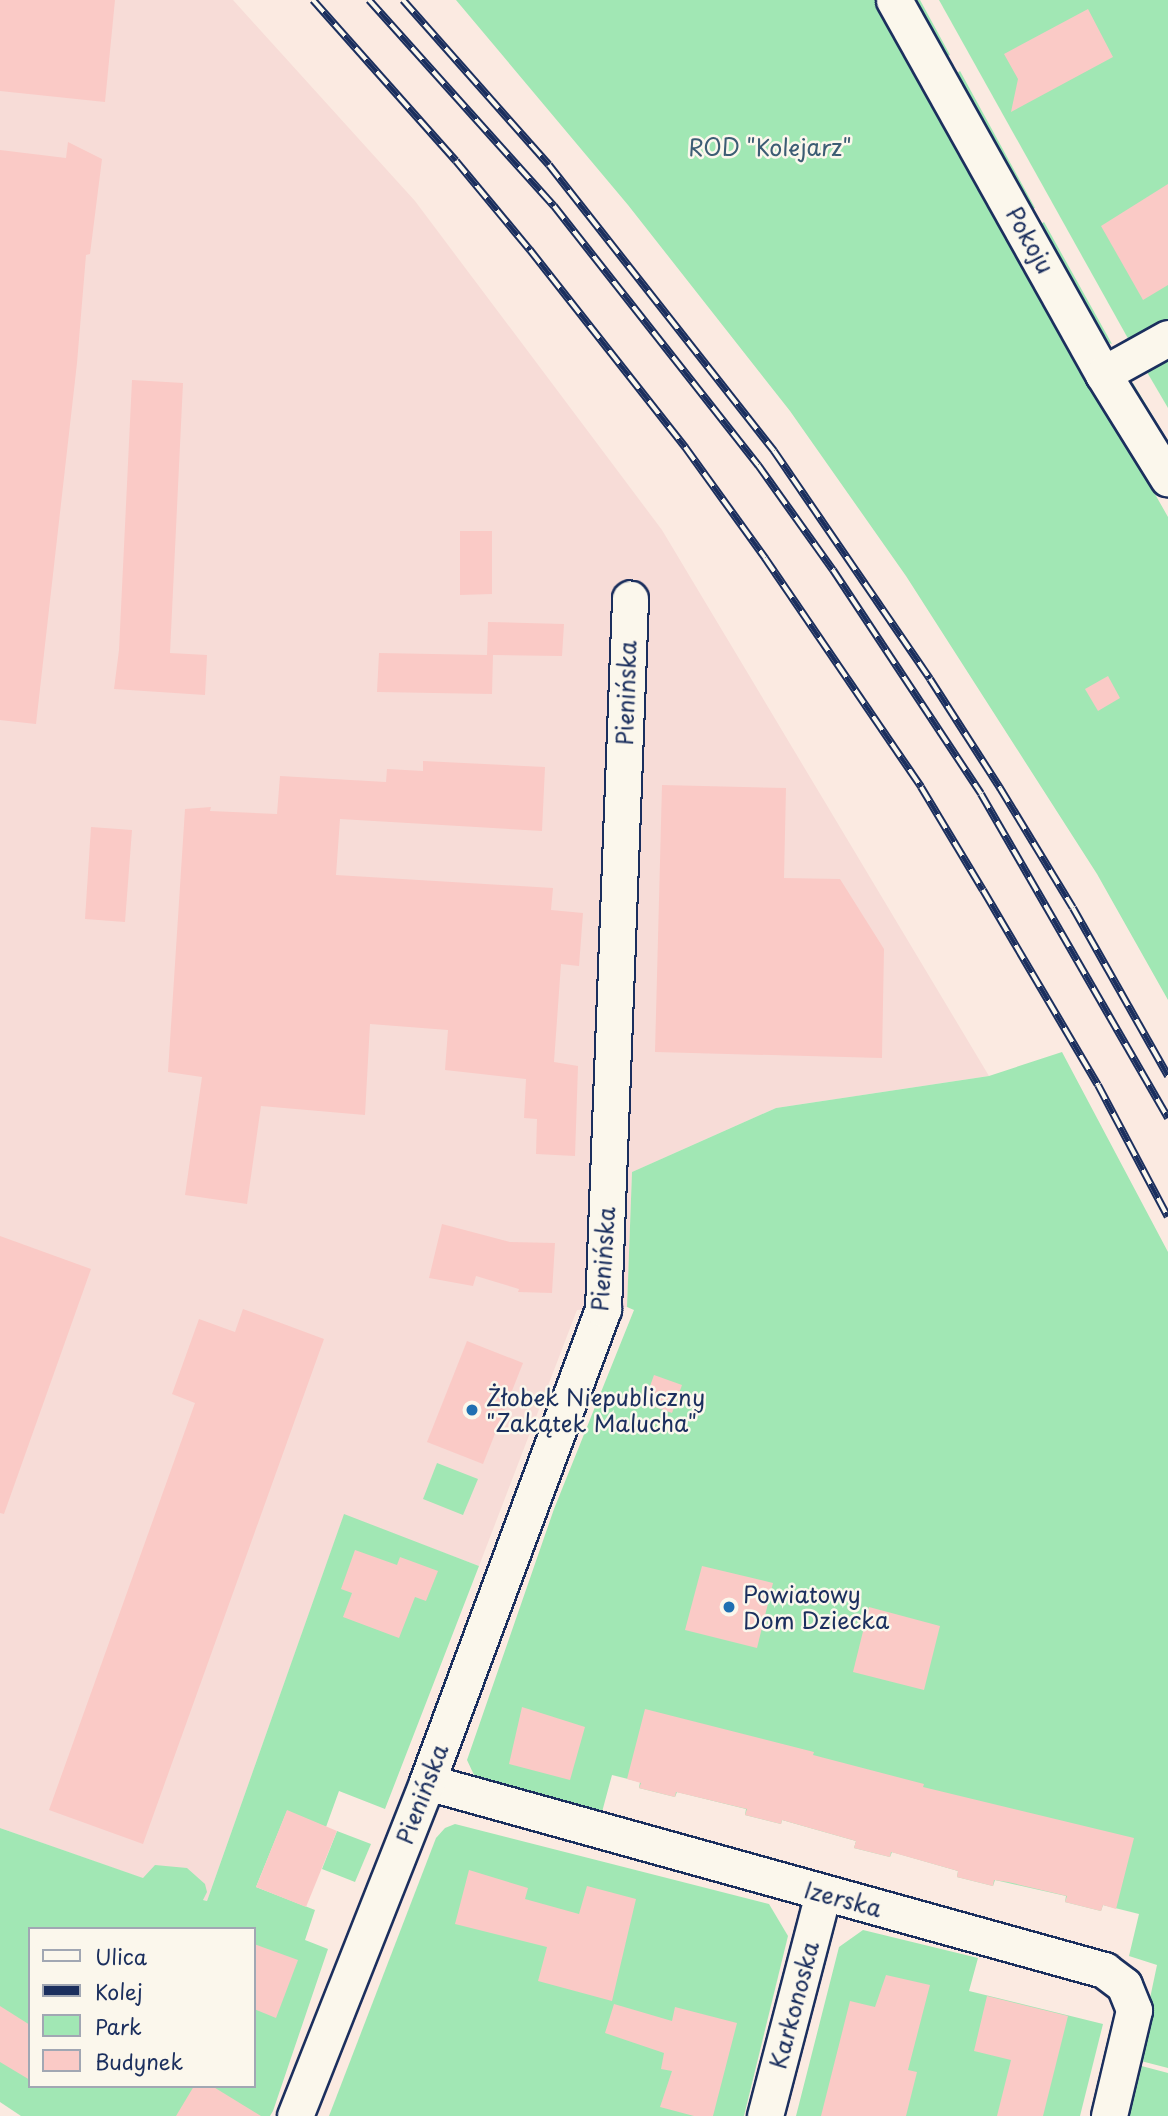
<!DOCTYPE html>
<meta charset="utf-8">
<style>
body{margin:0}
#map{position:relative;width:1168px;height:2116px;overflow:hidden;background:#fbeae1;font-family:"Playpen Sans",sans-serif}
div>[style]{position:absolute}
.built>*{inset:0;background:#f7dcd7}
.green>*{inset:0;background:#a1e7b4}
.building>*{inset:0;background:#facac6}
.roads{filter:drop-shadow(2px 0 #1b2f5e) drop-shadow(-2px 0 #1b2f5e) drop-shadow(0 2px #1b2f5e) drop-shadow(0 -2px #1b2f5e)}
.minor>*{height:35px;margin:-17.5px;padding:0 17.5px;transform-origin:17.5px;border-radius:17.5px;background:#fbf7ec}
.rail>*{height:8px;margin-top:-4px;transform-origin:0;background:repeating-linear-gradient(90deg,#fbf7ec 0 16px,#1b2f5e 0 32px);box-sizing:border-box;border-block:2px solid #1b2f5e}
.dots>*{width:19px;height:19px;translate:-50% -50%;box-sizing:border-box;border:4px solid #fbf7ec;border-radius:50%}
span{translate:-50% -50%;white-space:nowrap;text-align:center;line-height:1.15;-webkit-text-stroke:5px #fbf7ec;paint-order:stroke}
.park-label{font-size:23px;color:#3c5d74}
.street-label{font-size:23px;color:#1b2f5e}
.poi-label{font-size:23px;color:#1b2f5e}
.left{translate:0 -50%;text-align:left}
.legend{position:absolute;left:28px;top:1927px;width:228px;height:161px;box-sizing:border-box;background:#fbf7ec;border:2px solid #a1a7b3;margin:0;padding:9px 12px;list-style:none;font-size:21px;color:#1b2f5e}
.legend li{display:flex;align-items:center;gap:14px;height:35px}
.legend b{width:35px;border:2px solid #a1a7b3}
</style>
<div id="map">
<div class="built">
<i style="clip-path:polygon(0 0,233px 0,415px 201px,662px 530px,989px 1076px,776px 1108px,632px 1172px,627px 1307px,577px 1310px,479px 1566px,344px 1515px,207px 1901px,0 1828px)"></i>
</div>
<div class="green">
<i style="clip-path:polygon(456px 0,875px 0,1168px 517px,1168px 1000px,1097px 874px,906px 576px,790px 411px,628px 205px)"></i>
<i style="clip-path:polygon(908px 0,920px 0,950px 55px,945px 57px)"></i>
<i style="clip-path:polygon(939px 0,1168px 0,1168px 321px,1130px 342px)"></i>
<i style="clip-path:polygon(960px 71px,1035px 208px,1029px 209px,954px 75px)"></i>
<i style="clip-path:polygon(1044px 222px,1112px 344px,1101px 340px,1038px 226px)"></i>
<i style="clip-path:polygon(1168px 353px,1168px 408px,1144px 367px)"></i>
<i style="clip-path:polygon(1133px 383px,1168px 441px,1168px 462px,1131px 387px)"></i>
<i style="clip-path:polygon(1062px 1052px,1168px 1252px,1168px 2068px,1137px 2060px,1157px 1965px,1129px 1956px,1139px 1914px,1103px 1905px,1101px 1911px,1065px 1902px,1066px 1896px,995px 1880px,993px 1886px,957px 1877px,958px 1871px,892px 1852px,890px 1857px,854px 1848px,856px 1841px,782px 1820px,781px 1824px,745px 1815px,746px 1809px,677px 1792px,675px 1797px,639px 1788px,640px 1782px,612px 1775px,602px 1812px,474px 1775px,467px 1760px,554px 1509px,634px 1310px,627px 1307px,632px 1172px,776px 1108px,989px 1076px)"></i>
<i style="clip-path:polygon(437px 1463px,478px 1479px,463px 1515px,423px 1499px)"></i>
<i style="clip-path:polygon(evenodd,344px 1514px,479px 1566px,385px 1809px,339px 1791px,326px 1827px,287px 1811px,256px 1887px,315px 1910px,305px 1940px,328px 1949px,273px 2111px,270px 2116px,21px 2116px,0 2102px,0 1828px,143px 1878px,155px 1865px,187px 1868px,205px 1884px,207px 1892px,203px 1900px,207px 1901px,344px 1514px,30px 1929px,254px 1929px,254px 2086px,30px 2086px,30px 1929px)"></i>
<i style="clip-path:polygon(455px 1824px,769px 1904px,788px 1936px,744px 2116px,329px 2116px,436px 1838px,445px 1828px)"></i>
<i style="clip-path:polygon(337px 1831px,371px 1844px,355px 1882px,322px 1869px)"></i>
<i style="clip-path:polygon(863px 1930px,978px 1958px,969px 1991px,1103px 2024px,1080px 2116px,796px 2116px,839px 1947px)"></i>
<i style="clip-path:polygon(1134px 2064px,1168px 2073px,1168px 2116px,1122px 2116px)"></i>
</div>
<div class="building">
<i style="clip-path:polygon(0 0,115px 0,105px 102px,0 91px)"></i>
<i style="clip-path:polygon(1088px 9px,1113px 57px,1011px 112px,1018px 79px,1004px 54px)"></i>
<i style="clip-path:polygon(68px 142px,102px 159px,90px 254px,86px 255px,77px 363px,36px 724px,0 720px,0 150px,66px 158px)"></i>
<i style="clip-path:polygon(1168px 184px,1168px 285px,1143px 300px,1101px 226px)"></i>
<i style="clip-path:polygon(132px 380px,183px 383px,170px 653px,207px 655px,205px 695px,114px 689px,119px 650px)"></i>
<i style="clip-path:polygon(460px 531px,492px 531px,492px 594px,460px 595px)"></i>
<i style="clip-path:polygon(488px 622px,564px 624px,562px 656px,493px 655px,492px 694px,377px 692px,379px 653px,487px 655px)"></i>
<i style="clip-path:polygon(1108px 676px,1120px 698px,1098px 711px,1085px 689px)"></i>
<i style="clip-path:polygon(423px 761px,545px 767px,542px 831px,340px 819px,336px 875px,553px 888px,551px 910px,583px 913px,579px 966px,561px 964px,554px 1062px,578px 1066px,575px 1156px,536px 1154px,537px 1119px,524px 1118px,526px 1079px,445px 1070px,448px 1030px,370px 1024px,365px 1115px,261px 1106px,247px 1204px,185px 1195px,202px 1077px,168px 1072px,185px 809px,211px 807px,210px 811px,277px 814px,280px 776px,386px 782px,387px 769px,423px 771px)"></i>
<i style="clip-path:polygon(662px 785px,786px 788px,784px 878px,840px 879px,884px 949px,882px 1058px,655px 1052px)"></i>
<i style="clip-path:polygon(91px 827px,132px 830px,125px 922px,85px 919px)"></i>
<i style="clip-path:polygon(442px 1224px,510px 1242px,555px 1243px,552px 1293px,518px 1292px,519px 1289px,476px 1276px,473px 1286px,429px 1278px)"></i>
<i style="clip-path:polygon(0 1236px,91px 1269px,4px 1514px,0 1513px)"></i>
<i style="clip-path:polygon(243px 1309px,324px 1339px,143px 1844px,49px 1810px,195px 1403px,172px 1394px,199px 1319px,235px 1332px)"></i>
<i style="clip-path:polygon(467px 1341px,523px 1363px,483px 1464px,427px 1442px)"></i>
<i style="clip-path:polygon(654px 1375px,682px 1385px,672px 1413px,644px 1403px)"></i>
<i style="clip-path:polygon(355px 1550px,397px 1565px,400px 1557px,438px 1571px,426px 1601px,415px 1597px,399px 1638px,343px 1617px,352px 1593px,341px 1589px)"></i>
<i style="clip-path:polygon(702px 1566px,773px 1583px,757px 1648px,685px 1630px)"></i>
<i style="clip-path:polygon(869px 1607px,940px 1626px,924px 1690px,853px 1672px)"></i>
<i style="clip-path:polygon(522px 1707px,585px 1727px,570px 1780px,509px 1764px)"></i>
<i style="clip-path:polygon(645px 1709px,814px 1752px,813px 1755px,924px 1784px,923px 1787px,1134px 1838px,1116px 1909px,1103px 1905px,1101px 1911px,1065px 1902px,1067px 1896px,1008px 1882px,994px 1880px,993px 1886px,957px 1877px,958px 1871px,891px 1852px,890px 1857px,854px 1848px,856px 1841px,782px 1820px,781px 1824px,745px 1815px,747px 1809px,676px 1792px,675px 1797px,639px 1788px,641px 1783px,627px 1779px)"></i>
<i style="clip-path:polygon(287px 1810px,337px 1831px,306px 1907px,256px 1887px)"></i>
<i style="clip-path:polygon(469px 1870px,528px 1888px,525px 1899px,579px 1914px,587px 1886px,636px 1899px,612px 2001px,538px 1981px,547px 1947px,455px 1924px)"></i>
<i style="clip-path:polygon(254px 1944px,298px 1960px,276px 2018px,254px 2009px)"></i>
<i style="clip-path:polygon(886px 1975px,930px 1985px,908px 2070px,917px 2072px,906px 2116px,821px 2116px,850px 2001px,875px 2007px)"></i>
<i style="clip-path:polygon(987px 1996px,1068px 2016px,1043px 2116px,997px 2116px,1011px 2060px,974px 2051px)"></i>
<i style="clip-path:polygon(614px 2004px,672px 2021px,675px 2007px,737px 2023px,713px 2116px,694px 2116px,660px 2107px,672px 2071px,661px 2069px,664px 2053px,605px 2033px)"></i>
<i style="clip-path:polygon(0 2006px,30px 2025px,30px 2080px,0 2062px)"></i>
<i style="clip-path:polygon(194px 2086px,212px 2086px,261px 2116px,176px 2116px)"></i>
</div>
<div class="roads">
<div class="minor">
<i style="left:894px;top:0;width:428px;rotate:60.8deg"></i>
<i style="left:1103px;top:374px;width:123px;rotate:58.2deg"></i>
<i style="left:1103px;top:374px;width:74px;rotate:-29deg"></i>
<i style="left:427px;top:1782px;width:703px;rotate:15.52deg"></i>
<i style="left:1104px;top:1970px;width:25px;rotate:37deg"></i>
<i style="left:1124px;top:1985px;width:27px;rotate:68deg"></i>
<i style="left:1134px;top:2010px;width:109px;rotate:103.3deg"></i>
<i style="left:295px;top:2116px;width:359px;rotate:-68.4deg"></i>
<i style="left:427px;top:1782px;width:505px;rotate:-69.59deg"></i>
<i style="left:603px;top:1309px;width:711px;rotate:-87.82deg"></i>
<i style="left:765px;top:2116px;width:229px;rotate:-75.4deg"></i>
</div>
</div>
<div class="rail">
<i style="left:313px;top:0;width:215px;rotate:48.4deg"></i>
<i style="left:456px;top:161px;width:116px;rotate:50.3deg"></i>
<i style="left:530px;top:250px;width:251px;rotate:51.8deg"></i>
<i style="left:685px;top:447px;width:137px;rotate:54.2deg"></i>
<i style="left:765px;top:558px;width:277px;rotate:55.7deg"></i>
<i style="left:921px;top:787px;width:120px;rotate:59deg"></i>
<i style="left:983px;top:890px;width:226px;rotate:59.5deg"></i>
<i style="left:1098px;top:1085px;width:149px;rotate:62.1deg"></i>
<i style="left:369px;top:0;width:277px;rotate:48.1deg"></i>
<i style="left:554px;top:206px;width:330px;rotate:51.8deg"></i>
<i style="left:758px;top:465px;width:129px;rotate:54.5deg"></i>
<i style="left:833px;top:570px;width:268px;rotate:56.5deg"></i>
<i style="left:981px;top:794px;width:374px;rotate:60deg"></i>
<i style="left:403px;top:0;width:220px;rotate:48.5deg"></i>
<i style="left:549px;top:165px;width:364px;rotate:51.8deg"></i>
<i style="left:774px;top:451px;width:276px;rotate:55.6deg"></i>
<i style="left:930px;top:679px;width:130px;rotate:57.3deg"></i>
<i style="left:1000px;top:788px;width:140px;rotate:58.7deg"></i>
<i style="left:1073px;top:908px;width:193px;rotate:60.5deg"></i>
</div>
<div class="dots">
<i style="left:472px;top:1410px;background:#1f6fb2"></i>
<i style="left:729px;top:1607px;background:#1f6fb2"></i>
</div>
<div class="park-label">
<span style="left:770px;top:147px">ROD "Kolejarz"</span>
</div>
<div class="street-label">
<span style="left:1030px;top:240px;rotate:61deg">Pokoju</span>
<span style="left:626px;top:693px;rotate:-88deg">Pienińska</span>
<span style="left:603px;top:1259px;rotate:-86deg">Pienińska</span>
<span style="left:422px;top:1794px;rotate:-69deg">Pienińska</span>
<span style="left:843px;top:1899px;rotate:15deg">Izerska</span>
<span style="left:794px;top:2005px;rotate:-75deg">Karkonoska</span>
</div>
<div class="poi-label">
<span class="left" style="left:486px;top:1410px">Żłobek Niepubliczny<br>"Zakątek Malucha"</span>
<span class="left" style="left:743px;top:1607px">Powiatowy<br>Dom Dziecka</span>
</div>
<ul class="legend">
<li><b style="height:9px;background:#fbf7ec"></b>Ulica</li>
<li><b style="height:9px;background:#1b2f5e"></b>Kolej</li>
<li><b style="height:19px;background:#a1e7b4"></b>Park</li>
<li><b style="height:19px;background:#facac6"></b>Budynek</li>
</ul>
</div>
